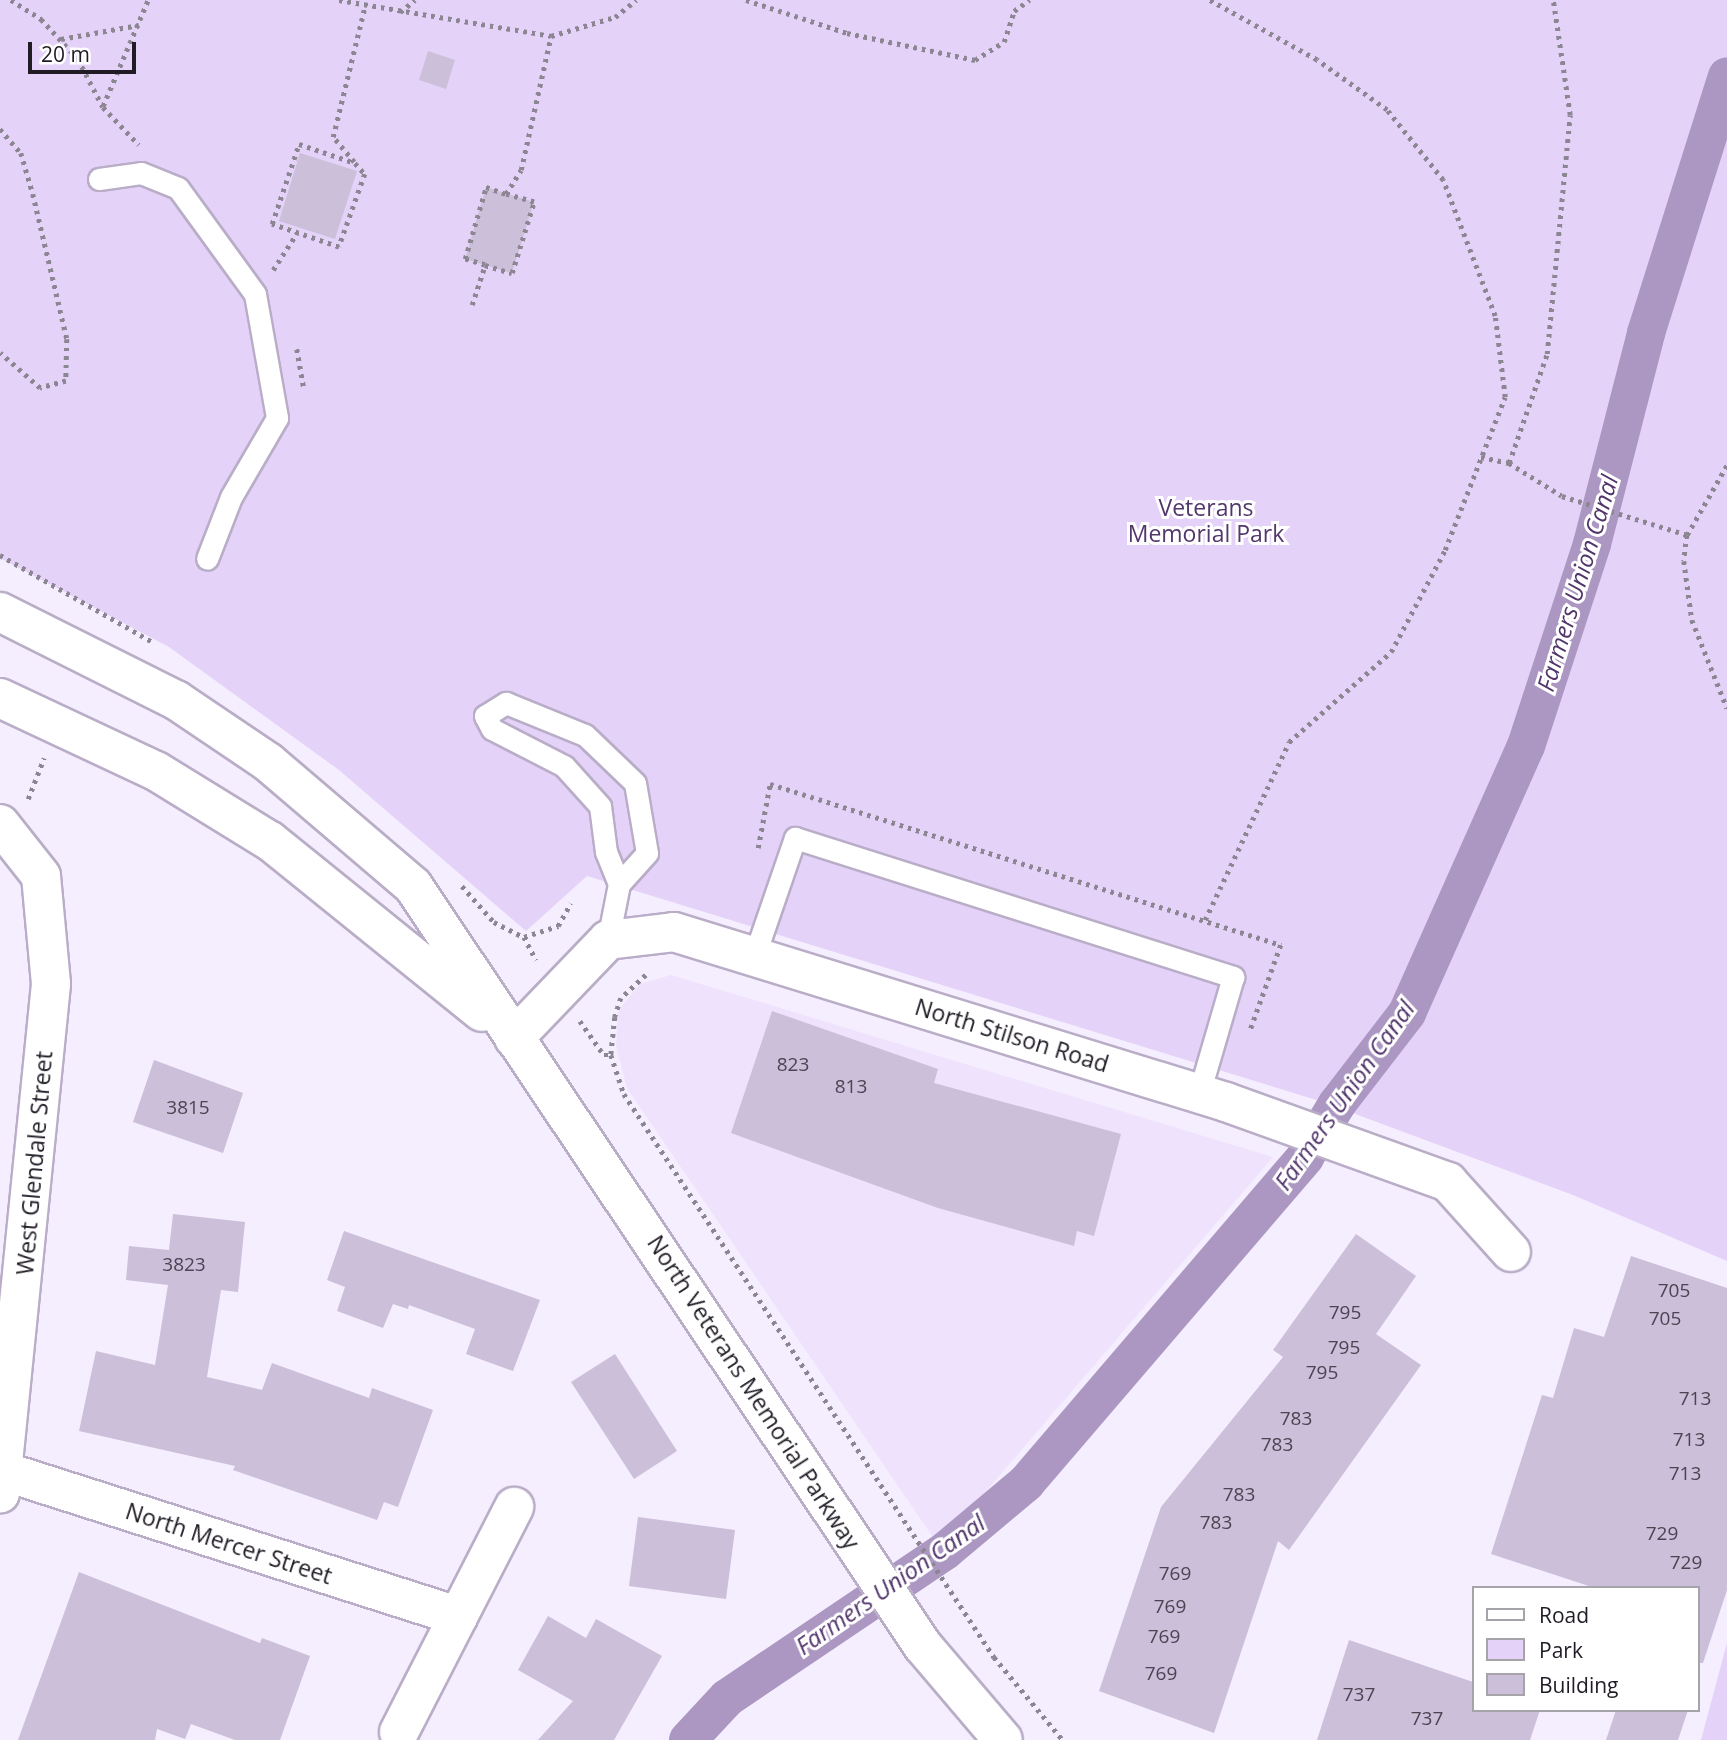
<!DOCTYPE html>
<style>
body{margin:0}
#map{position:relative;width:1727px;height:1740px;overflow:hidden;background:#f5eefe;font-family:"Open Sans",sans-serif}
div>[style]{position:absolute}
.built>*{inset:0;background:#efe2fd}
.green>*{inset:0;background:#e4d2f8}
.canal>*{height:38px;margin:-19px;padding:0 19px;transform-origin:19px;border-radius:19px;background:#ab97c1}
.building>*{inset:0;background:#cbbfd9}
.path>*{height:4.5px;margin-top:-2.25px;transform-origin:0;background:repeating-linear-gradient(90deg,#8c8693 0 3.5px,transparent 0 8.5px)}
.roads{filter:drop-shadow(2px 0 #b9adc7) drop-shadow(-2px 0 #b9adc7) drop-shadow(0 2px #b9adc7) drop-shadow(0 -2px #b9adc7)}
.lane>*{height:21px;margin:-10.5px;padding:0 10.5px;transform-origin:10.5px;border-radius:10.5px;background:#fff}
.street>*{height:38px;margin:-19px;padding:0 19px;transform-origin:19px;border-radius:19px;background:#fff}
.primary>*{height:38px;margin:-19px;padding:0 19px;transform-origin:19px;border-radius:19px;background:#fff}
span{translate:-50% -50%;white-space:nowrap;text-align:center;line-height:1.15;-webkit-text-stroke:6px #fff;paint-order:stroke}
.number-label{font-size:19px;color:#4b4452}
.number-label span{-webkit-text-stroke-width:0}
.park-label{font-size:23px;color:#53376d}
.street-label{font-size:23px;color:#201b25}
.water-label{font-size:24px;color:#51356b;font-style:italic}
.legend{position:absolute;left:1472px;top:1586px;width:228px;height:126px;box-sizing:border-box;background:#fff;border:2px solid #a6a4a8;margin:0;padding:9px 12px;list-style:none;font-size:21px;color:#201b25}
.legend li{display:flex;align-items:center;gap:14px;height:35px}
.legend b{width:35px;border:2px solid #a6a4a8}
.scale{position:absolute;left:28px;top:42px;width:108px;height:32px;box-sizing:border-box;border:4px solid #201b25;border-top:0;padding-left:9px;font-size:21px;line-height:24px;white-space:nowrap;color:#201b25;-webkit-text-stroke:5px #fff;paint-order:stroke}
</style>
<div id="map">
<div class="built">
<i style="clip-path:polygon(671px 975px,1273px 1157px,939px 1546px,627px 1088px,616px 1046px,618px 1011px,640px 984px)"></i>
</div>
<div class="green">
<i style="clip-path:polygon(0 0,1727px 0,1727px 1261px,1573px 1195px,1323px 1102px,587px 876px,526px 931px,339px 770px,169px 647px,0 558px)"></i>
<i style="clip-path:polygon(1727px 1643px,1727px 1740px,1701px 1740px)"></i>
</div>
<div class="canal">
<i style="left:688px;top:1740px;width:57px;rotate:-47.1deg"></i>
<i style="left:727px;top:1698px;width:263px;rotate:-34deg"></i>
<i style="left:945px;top:1551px;width:106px;rotate:-40deg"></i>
<i style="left:1026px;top:1483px;width:429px;rotate:-49.4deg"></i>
<i style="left:1305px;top:1157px;width:62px;rotate:-58.9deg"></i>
<i style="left:1337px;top:1104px;width:115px;rotate:-52.4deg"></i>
<i style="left:1407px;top:1013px;width:292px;rotate:-66deg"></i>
<i style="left:1526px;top:746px;width:213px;rotate:-71.9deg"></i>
<i style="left:1592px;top:544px;width:218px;rotate:-75.6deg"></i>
<i style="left:1646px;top:333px;width:269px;rotate:-72.5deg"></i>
</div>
<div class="building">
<i style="clip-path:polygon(428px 51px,455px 60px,446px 89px,419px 80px)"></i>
<i style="clip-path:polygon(300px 153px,357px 171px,335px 239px,279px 221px)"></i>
<i style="clip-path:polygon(486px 187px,534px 202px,512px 273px,465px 259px)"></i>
<i style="clip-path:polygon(772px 1011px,938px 1069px,934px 1083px,1121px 1134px,1094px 1236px,1077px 1231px,1074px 1246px,938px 1208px,731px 1133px)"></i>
<i style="clip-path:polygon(154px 1060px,243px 1093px,223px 1153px,133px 1122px)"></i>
<i style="clip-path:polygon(173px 1214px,245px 1222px,238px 1292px,221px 1290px,207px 1377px,262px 1390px,272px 1363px,369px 1398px,372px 1388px,433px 1410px,398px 1507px,384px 1502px,377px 1520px,233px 1470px,235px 1466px,79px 1431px,96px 1351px,155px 1365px,168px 1285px,126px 1280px,129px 1246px,169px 1250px)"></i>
<i style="clip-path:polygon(344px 1231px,540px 1300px,513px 1371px,466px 1354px,475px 1329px,409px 1305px,408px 1309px,393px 1304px,383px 1328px,337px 1311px,345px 1287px,327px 1280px)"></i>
<i style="clip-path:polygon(1356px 1234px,1416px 1276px,1376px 1334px,1421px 1365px,1289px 1550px,1278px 1541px,1214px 1733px,1099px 1691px,1161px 1507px,1283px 1357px,1273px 1350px)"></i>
<i style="clip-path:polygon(1631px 1256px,1727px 1288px,1727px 1590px,1703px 1663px,1697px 1663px,1697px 1588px,1595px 1588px,1491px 1554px,1542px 1395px,1553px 1398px,1574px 1328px,1604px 1337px)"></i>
<i style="clip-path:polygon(615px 1354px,677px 1451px,634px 1479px,571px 1382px)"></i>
<i style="clip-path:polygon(638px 1517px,735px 1530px,726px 1599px,629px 1586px)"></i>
<i style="clip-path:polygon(79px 1572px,260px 1643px,262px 1638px,310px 1656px,280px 1740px,235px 1740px,191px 1724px,185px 1739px,157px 1729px,155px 1740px,18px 1740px)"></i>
<i style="clip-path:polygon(548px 1616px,586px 1638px,596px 1619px,662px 1656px,614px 1740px,538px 1740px,573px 1701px,518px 1670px)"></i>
<i style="clip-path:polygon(1349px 1640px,1473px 1682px,1473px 1710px,1540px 1710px,1530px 1740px,1317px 1740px)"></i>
<i style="clip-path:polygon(1616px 1710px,1688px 1710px,1678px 1740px,1606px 1740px)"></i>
</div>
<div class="path">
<i style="left:11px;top:0;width:36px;rotate:32deg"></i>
<i style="left:41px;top:19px;width:54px;rotate:47.2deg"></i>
<i style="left:78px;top:59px;width:54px;rotate:62.5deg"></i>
<i style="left:103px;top:107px;width:52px;rotate:46.5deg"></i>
<i style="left:339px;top:0;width:215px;rotate:9.6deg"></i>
<i style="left:551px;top:36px;width:67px;rotate:-16.5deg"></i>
<i style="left:615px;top:17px;width:27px;rotate:-39deg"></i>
<i style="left:746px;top:0;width:106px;rotate:18.1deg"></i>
<i style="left:847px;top:33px;width:131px;rotate:11.9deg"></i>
<i style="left:975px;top:60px;width:34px;rotate:-32deg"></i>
<i style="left:1004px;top:42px;width:33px;rotate:-72deg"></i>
<i style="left:1014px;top:11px;width:19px;rotate:-36deg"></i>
<i style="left:400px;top:12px;width:19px;rotate:-39deg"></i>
<i style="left:61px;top:39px;width:79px;rotate:-10.2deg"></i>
<i style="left:103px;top:106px;width:115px;rotate:-67deg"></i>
<i style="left:0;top:129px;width:32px;rotate:49deg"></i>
<i style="left:21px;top:153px;width:43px;rotate:73.7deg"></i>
<i style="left:33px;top:194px;width:149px;rotate:76.8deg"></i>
<i style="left:67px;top:339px;width:42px;rotate:91.4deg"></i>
<i style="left:66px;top:381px;width:27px;rotate:165deg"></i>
<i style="left:40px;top:388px;width:53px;rotate:-138.8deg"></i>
<i style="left:299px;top:144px;width:59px;rotate:18.7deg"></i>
<i style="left:355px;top:163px;width:15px;rotate:48deg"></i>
<i style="left:365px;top:174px;width:77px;rotate:109.6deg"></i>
<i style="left:339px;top:247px;width:71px;rotate:-161.1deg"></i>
<i style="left:272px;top:224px;width:84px;rotate:-71.4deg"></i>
<i style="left:354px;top:162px;width:33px;rotate:-130deg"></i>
<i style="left:333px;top:137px;width:135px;rotate:-76.3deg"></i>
<i style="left:485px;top:265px;width:28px;rotate:17deg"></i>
<i style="left:512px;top:273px;width:74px;rotate:-72.8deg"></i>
<i style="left:534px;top:202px;width:29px;rotate:-164deg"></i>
<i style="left:273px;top:270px;width:44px;rotate:-57deg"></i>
<i style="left:472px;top:305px;width:42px;rotate:-72deg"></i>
<i style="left:485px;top:265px;width:21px;rotate:-163deg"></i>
<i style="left:465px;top:259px;width:75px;rotate:-73.7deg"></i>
<i style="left:486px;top:187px;width:21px;rotate:19deg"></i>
<i style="left:506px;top:194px;width:28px;rotate:-58deg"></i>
<i style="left:521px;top:170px;width:137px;rotate:-77.4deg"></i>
<i style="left:297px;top:349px;width:40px;rotate:80deg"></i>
<i style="left:1481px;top:457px;width:29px;rotate:12deg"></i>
<i style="left:1509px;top:463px;width:115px;rotate:-70.8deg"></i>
<i style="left:1547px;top:354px;width:240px;rotate:-84.5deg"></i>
<i style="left:1570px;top:115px;width:116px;rotate:-98.4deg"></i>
<i style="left:1509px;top:463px;width:62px;rotate:31.9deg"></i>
<i style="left:1562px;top:496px;width:131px;rotate:17.3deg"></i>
<i style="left:1687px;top:535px;width:26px;rotate:97deg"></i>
<i style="left:1684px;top:561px;width:60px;rotate:82.3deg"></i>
<i style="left:1692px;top:620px;width:95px;rotate:68.3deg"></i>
<i style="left:1687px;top:535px;width:81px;rotate:-60.3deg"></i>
<i style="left:0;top:555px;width:177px;rotate:29.7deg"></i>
<i style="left:28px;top:799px;width:44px;rotate:-68.7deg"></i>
<i style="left:758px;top:848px;width:65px;rotate:-79.4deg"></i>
<i style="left:770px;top:784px;width:536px;rotate:17.49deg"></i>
<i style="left:1281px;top:945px;width:91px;rotate:109.8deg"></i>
<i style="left:462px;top:886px;width:48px;rotate:48.4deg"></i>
<i style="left:494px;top:922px;width:34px;rotate:27deg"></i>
<i style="left:524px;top:937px;width:36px;rotate:-18deg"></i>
<i style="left:558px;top:926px;width:26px;rotate:-61deg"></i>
<i style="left:1205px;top:920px;width:197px;rotate:-64.7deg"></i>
<i style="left:1289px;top:742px;width:136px;rotate:-41.4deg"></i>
<i style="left:1391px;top:652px;width:115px;rotate:-62.1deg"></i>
<i style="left:1445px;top:550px;width:164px;rotate:-68.6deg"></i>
<i style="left:1505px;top:397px;width:82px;rotate:-97deg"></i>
<i style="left:1495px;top:316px;width:146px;rotate:-110.9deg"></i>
<i style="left:1443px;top:180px;width:90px;rotate:-128.7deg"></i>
<i style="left:1387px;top:110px;width:86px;rotate:-144.5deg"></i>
<i style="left:1317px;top:60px;width:124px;rotate:-150.9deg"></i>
<i style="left:524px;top:937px;width:26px;rotate:62deg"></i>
<i style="left:646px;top:975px;width:34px;rotate:137deg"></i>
<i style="left:621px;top:998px;width:20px;rotate:108deg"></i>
<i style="left:615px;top:1017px;width:38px;rotate:96deg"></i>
<i style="left:611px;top:1055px;width:41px;rotate:71.6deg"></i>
<i style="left:624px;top:1094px;width:674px;rotate:56.69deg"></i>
<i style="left:994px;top:1657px;width:108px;rotate:50.3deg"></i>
<i style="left:580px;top:1021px;width:42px;rotate:54.8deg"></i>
<i style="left:604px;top:1055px;width:7px"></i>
</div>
<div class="roads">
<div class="lane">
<i style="left:99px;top:179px;width:42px;rotate:-8.1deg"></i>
<i style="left:141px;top:173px;width:40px;rotate:22deg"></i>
<i style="left:178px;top:188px;width:131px;rotate:54deg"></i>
<i style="left:255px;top:294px;width:126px;rotate:79.9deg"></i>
<i style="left:277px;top:418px;width:91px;rotate:120.2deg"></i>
<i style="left:231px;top:497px;width:66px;rotate:111.2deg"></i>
<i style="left:506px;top:703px;width:85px;rotate:22.1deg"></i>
<i style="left:585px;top:735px;width:69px;rotate:43.8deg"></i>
<i style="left:635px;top:783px;width:71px;rotate:80.3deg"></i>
<i style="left:647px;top:853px;width:42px;rotate:132.1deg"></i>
<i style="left:619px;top:884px;width:35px;rotate:-112deg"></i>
<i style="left:606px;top:852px;width:46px;rotate:-97.4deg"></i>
<i style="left:600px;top:806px;width:54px;rotate:-132deg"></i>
<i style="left:564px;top:766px;width:81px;rotate:-152.8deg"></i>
<i style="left:492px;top:729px;width:15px;rotate:-118deg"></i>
<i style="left:485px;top:716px;width:25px;rotate:-32deg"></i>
<i style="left:608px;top:940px;width:57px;rotate:-78.9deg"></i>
<i style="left:755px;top:954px;width:123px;rotate:-71deg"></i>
<i style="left:795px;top:838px;width:460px;rotate:17.6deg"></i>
<i style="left:1233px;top:977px;width:121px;rotate:106.3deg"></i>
</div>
<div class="street">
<i style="left:0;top:824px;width:66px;rotate:51.7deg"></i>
<i style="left:41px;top:876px;width:108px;rotate:84.7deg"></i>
<i style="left:51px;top:984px;width:512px;rotate:95.72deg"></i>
<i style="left:514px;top:1038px;width:136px;rotate:-46.2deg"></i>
<i style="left:608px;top:940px;width:66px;rotate:-6.9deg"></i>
<i style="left:674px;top:932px;width:578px;rotate:17.12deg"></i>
<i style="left:1226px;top:1102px;width:236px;rotate:19.8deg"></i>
<i style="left:1448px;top:1182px;width:94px;rotate:48deg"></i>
<i style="left:0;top:1470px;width:481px;rotate:17.7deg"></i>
<i style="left:399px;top:1732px;width:253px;rotate:-62.9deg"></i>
</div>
<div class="primary">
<i style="left:0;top:612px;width:197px;rotate:26.6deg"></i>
<i style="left:176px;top:700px;width:111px;rotate:34deg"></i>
<i style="left:268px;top:762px;width:191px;rotate:40.5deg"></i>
<i style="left:413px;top:886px;width:915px;rotate:56.14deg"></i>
<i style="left:923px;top:1646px;width:123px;rotate:49.6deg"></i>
<i style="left:0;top:698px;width:172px;rotate:25.1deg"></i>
<i style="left:156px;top:771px;width:134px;rotate:31.6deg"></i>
<i style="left:270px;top:841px;width:272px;rotate:38.9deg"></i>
</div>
</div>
<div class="number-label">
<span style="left:793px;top:1065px">823</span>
<span style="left:851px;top:1087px">813</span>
<span style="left:188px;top:1108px">3815</span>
<span style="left:184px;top:1265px">3823</span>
<span style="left:1674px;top:1291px">705</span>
<span style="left:1345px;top:1313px">795</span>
<span style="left:1665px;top:1319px">705</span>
<span style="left:1344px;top:1348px">795</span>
<span style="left:1322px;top:1373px">795</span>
<span style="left:1695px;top:1399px">713</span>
<span style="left:1296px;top:1419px">783</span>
<span style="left:1689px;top:1440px">713</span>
<span style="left:1277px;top:1445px">783</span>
<span style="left:1685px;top:1474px">713</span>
<span style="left:1239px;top:1495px">783</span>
<span style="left:1216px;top:1523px">783</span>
<span style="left:1662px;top:1534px">729</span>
<span style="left:1686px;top:1563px">729</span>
<span style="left:1175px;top:1574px">769</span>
<span style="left:1170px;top:1607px">769</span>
<span style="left:1164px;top:1637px">769</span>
<span style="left:1161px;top:1674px">769</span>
<span style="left:1359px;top:1695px">737</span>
<span style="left:1427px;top:1719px">737</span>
</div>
<div class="park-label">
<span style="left:1206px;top:520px">Veterans<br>Memorial Park</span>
</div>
<div class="street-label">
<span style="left:1012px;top:1035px;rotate:17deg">North Stilson Road</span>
<span style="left:34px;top:1163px;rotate:-85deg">West Glendale Street</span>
<span style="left:754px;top:1392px;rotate:57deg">North Veterans Memorial Parkway</span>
<span style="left:229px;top:1543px;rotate:18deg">North Mercer Street</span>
</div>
<div class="water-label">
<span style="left:1577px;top:583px;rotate:-73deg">Farmers Union Canal</span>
<span style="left:1344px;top:1095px;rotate:-55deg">Farmers Union Canal</span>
<span style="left:890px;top:1584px;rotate:-35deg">Farmers Union Canal</span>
</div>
<ul class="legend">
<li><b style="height:9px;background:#fff"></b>Road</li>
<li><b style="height:19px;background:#e4d2f8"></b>Park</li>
<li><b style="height:19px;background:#cbbfd9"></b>Building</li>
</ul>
<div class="scale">20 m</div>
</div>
